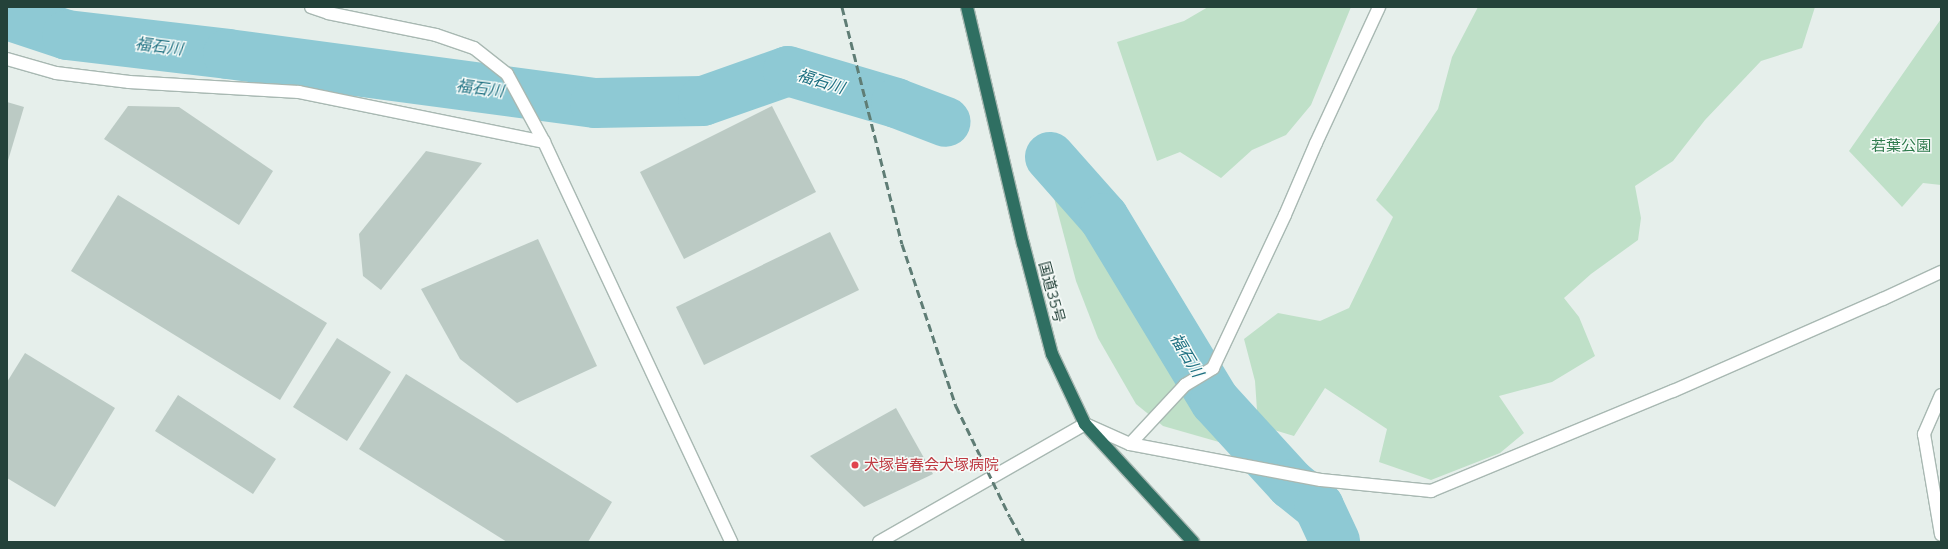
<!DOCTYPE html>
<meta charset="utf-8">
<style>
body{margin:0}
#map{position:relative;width:1948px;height:549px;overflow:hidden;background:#e6efeb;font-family:Mulish,"Noto Sans JP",sans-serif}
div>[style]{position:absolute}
.green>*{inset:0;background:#bfe0c8}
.river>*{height:50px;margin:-25px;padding:0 25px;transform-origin:25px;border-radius:25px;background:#8ec9d4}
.building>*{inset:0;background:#bbcac4}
.roads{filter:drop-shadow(1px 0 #a8b8b2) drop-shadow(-1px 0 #a8b8b2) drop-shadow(0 1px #a8b8b2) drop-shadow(0 -1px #a8b8b2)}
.minor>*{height:12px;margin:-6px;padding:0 6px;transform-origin:6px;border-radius:6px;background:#fff}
.highway>*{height:12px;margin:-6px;padding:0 6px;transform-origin:6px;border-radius:6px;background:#2f6f62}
.rail>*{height:3px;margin-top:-1.5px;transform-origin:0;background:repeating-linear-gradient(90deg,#5f7d75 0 8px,transparent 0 12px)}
.dots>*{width:11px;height:11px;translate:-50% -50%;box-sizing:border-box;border:2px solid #f7fbf9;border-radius:50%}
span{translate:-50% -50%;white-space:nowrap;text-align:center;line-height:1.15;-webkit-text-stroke:3px #f7fbf9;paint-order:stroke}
.park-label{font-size:15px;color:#2d7a4b}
.street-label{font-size:15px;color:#24423a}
.health-label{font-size:15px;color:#be3a42}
.left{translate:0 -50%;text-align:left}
.water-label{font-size:16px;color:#1c6f80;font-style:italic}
.frame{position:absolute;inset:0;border:8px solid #24423a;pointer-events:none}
</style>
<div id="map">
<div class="green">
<i style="clip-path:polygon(1208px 7px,1351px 7px,1311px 105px,1286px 135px,1252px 150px,1221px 178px,1180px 152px,1157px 161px,1117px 42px,1184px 21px)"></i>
<i style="clip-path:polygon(1478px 7px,1815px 7px,1802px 48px,1761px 61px,1705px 120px,1673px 161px,1635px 186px,1641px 218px,1638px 240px,1591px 274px,1564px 298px,1579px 317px,1595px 356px,1552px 382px,1499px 396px,1524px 433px,1500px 453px,1431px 480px,1379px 462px,1387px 429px,1325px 388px,1294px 436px,1258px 425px,1255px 381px,1244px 339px,1278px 313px,1320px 321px,1349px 308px,1393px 217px,1376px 200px,1438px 109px,1452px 57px)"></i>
<i style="clip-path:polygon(1941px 19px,1941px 185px,1923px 183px,1902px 207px,1849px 151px)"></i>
<i style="clip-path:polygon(1045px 164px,1058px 164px,1228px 438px,1219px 442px,1163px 426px,1136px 404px,1098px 338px,1076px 281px)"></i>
</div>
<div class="river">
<i style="left:7px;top:15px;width:63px;rotate:18.4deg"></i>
<i style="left:67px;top:35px;width:162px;rotate:6.7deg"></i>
<i style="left:228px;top:54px;width:370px;rotate:7.6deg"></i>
<i style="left:595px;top:103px;width:108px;rotate:-1.1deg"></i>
<i style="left:703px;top:101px;width:90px;rotate:-19.4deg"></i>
<i style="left:788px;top:71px;width:113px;rotate:16.5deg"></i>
<i style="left:896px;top:103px;width:53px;rotate:20.8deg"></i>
<i style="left:1050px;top:157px;width:81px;rotate:48.5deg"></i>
<i style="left:1104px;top:218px;width:214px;rotate:58.8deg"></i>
<i style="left:1215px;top:401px;width:113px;rotate:47.5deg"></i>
<i style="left:1291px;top:484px;width:36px;rotate:39deg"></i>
<i style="left:1319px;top:507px;width:38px;rotate:65deg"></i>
</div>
<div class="building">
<i style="clip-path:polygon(7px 102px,24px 107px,7px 164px)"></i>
<i style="clip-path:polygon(128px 106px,179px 107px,273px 171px,239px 225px,104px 139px)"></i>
<i style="clip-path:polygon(772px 106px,816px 192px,684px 259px,640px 172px)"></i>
<i style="clip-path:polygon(426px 151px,482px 163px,381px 290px,363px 276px,359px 234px)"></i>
<i style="clip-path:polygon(118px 195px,327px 323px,280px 400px,71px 271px)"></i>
<i style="clip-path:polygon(830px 232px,859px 290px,704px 365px,676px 307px)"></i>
<i style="clip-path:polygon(538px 239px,597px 366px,517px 403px,460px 359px,421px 289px)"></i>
<i style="clip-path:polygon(337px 338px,391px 372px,347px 441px,293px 407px)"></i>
<i style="clip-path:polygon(25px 353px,115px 408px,55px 507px,7px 478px,7px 382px)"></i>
<i style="clip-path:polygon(406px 374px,612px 502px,588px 542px,507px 542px,359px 449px)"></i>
<i style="clip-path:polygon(178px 395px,276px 459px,253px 494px,155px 431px)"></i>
<i style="clip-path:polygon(896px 408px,933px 474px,864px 507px,810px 456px)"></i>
</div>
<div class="roads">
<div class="minor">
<i style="left:311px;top:7px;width:18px;rotate:19deg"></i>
<i style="left:328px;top:13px;width:110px;rotate:11.5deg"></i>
<i style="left:436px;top:35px;width:40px;rotate:18.9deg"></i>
<i style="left:474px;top:48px;width:42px;rotate:38.2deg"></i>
<i style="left:507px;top:74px;width:77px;rotate:61.4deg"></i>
<i style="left:544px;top:142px;width:442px;rotate:64.9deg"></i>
<i style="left:7px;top:59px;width:51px;rotate:15.9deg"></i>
<i style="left:56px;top:73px;width:74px;rotate:7deg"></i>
<i style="left:129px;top:82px;width:170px;rotate:3.4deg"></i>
<i style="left:299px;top:92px;width:250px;rotate:11.5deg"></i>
<i style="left:1941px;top:395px;width:43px;rotate:113.6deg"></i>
<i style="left:1924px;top:434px;width:102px;rotate:80.4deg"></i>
<i style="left:1130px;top:444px;width:81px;rotate:-47deg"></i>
<i style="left:1185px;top:385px;width:33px;rotate:-31deg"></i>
<i style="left:1213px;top:368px;width:169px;rotate:-64.8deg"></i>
<i style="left:1285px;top:215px;width:78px;rotate:-66.7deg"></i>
<i style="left:1316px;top:143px;width:150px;rotate:-65.1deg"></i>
<i style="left:879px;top:542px;width:237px;rotate:-29.8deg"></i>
<i style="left:1085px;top:424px;width:49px;rotate:24deg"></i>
<i style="left:1130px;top:444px;width:194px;rotate:10.7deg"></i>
<i style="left:1321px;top:480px;width:111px;rotate:5.7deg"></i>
<i style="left:1431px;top:491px;width:262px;rotate:-22.5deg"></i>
<i style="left:1673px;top:391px;width:229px;rotate:-23.7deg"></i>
<i style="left:1883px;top:299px;width:64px;rotate:-25deg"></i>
</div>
<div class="highway">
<i style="left:967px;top:7px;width:243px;rotate:76.7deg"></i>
<i style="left:1023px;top:243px;width:115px;rotate:75.4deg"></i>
<i style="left:1052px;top:354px;width:77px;rotate:64.8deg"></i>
<i style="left:1085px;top:424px;width:160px;rotate:47.5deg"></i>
</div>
</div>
<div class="rail">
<i style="left:842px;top:7px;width:244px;rotate:75.8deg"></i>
<i style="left:902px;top:244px;width:171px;rotate:71.6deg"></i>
<i style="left:956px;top:406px;width:123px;rotate:64.1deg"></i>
<i style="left:1010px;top:517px;width:29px;rotate:61deg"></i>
</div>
<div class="dots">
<i style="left:855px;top:465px;background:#e0444e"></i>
</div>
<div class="park-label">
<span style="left:1901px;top:146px">若葉公園</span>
</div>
<div class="street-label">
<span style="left:1052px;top:292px;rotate:75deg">国道35号</span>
</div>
<div class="health-label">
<span class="left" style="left:864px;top:465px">犬塚皆春会犬塚病院</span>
</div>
<div class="water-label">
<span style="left:159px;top:46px;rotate:7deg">福石川</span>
<span style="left:821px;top:81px;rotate:17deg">福石川</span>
<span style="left:480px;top:88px;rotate:7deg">福石川</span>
<span style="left:1187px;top:355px;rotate:59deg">福石川</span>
</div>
<div class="frame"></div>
</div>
